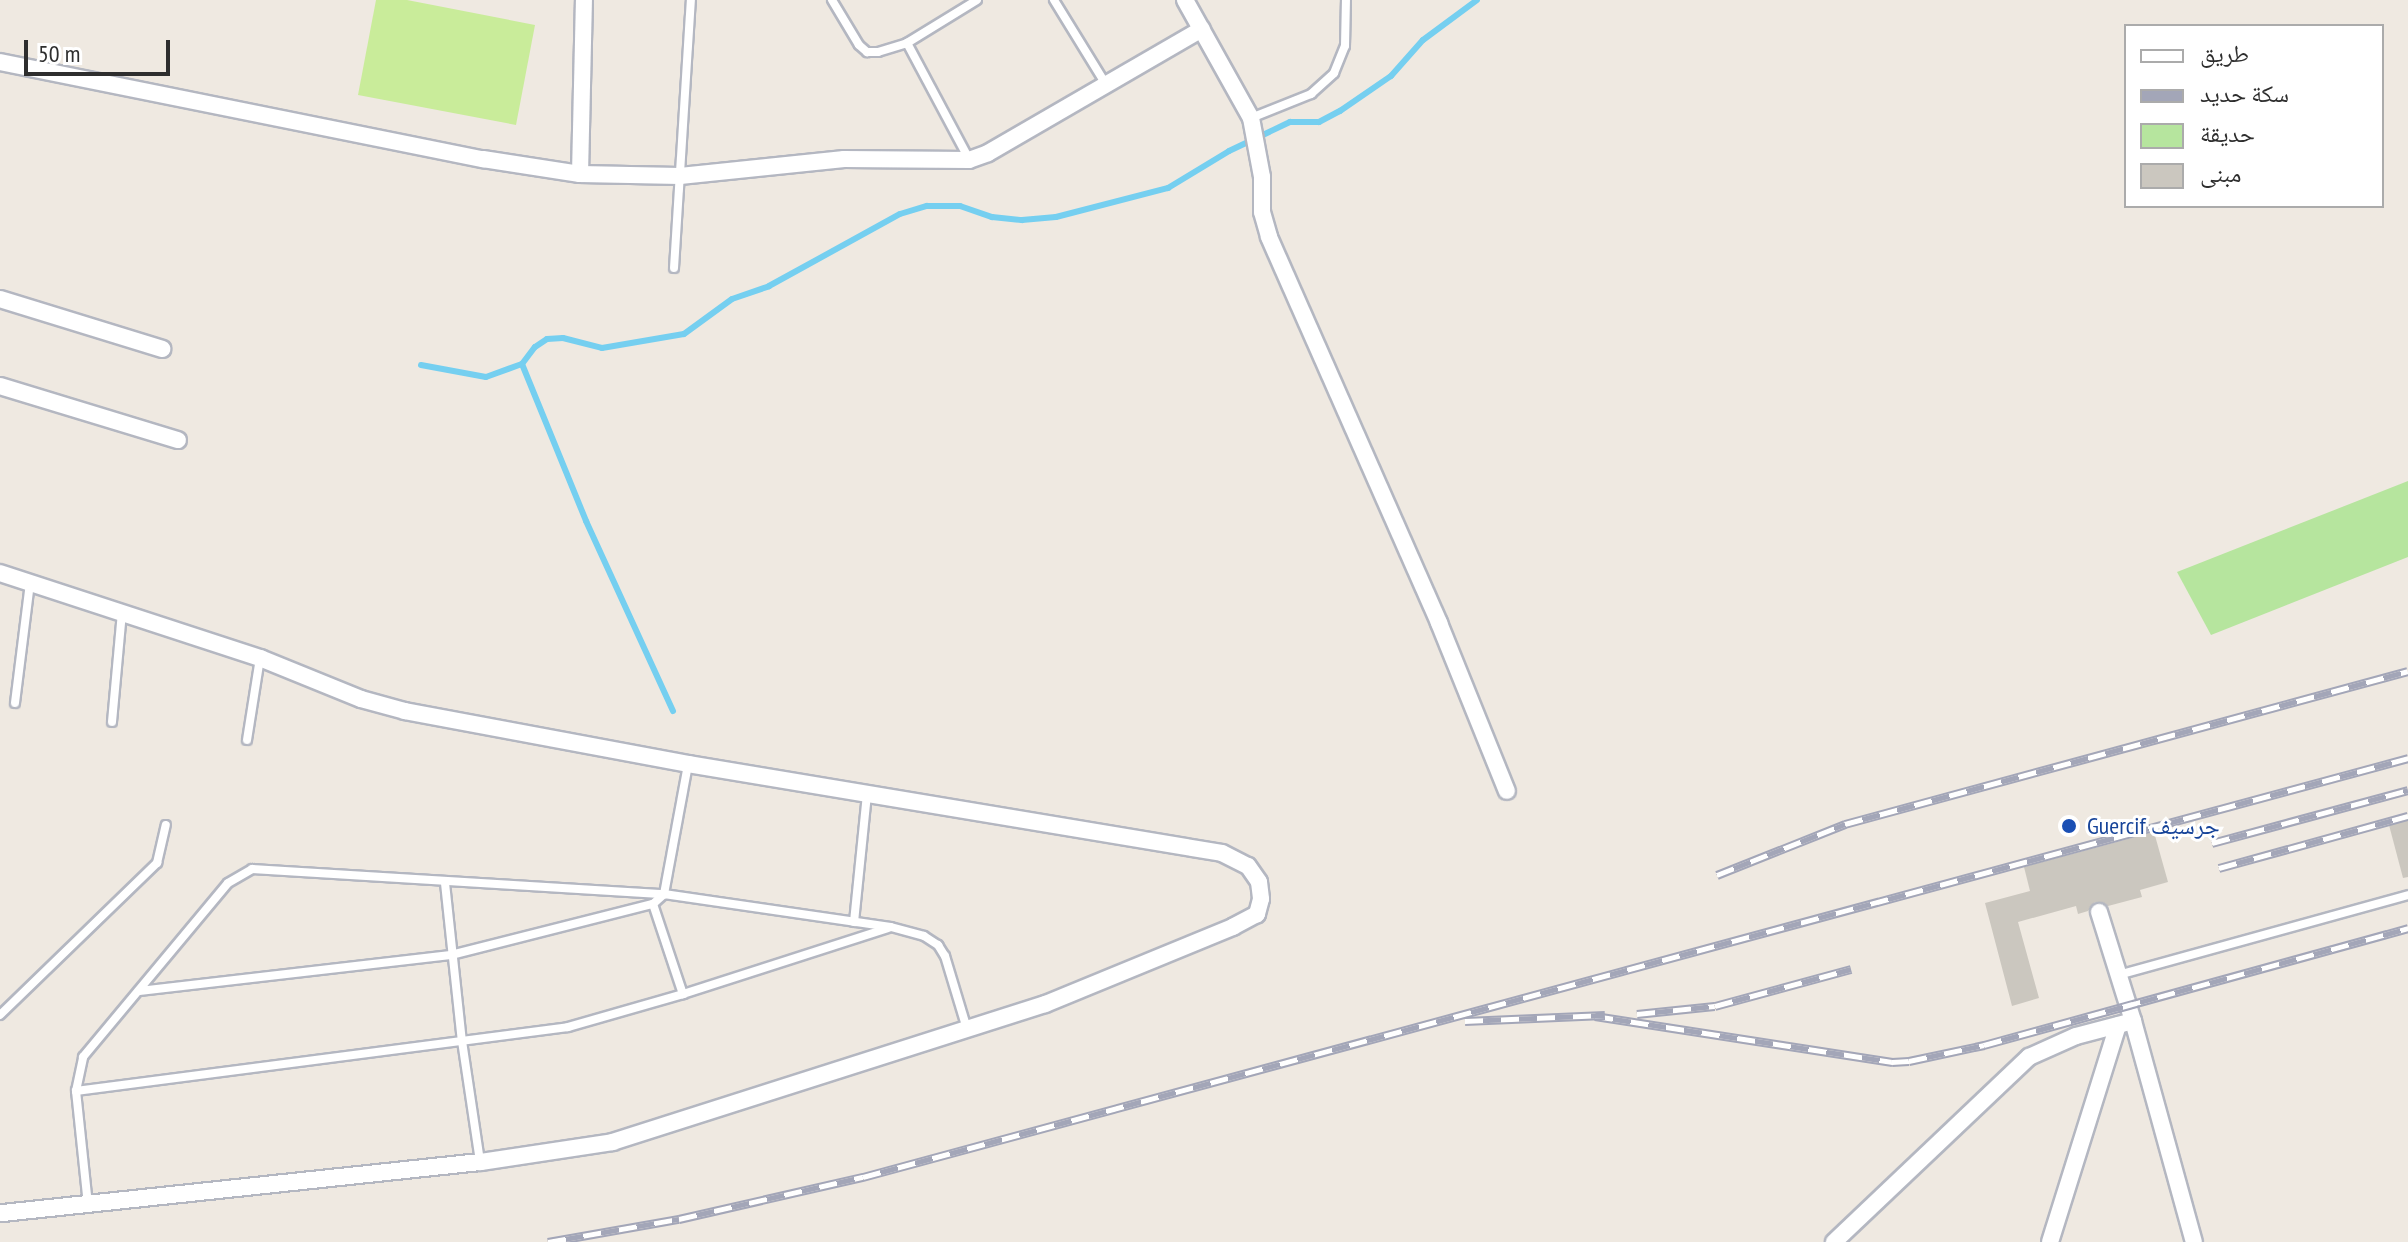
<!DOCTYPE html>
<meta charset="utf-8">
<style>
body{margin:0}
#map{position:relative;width:2408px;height:1242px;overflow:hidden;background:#efe9e1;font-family:"PT Sans Narrow","Noto Naskh Arabic",sans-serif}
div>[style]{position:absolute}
.green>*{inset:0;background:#b6e59e}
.pitch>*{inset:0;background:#c9ec9a}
.stream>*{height:6px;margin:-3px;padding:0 3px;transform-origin:3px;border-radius:3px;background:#75cff0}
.building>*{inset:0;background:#cbc7bf}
.roads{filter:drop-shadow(2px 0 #b4b7c1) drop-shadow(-2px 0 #b4b7c1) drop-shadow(0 2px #b4b7c1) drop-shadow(0 -2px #b4b7c1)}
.lane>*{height:8px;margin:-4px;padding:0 4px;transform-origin:4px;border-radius:4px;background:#fff}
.street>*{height:16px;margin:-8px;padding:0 8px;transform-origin:8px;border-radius:8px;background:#fff}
.rail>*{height:9px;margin-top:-4.5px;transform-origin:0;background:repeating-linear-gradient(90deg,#fff 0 18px,#a3a6b8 0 36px);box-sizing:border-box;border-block:2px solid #a3a6b8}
.dots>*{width:22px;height:22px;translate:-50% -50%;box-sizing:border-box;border:4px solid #fff;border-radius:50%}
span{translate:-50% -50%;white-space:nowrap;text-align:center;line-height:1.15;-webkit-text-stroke:6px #fff;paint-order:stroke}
.transit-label{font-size:24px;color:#164399}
.left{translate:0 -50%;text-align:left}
.legend{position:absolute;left:2124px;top:24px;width:260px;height:184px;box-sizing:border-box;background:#fff;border:2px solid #ababab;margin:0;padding:10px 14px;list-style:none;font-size:24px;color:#2e2e2e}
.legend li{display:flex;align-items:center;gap:16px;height:40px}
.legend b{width:40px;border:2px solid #ababab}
.scale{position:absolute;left:24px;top:40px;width:146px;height:36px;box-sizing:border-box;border:4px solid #2e2e2e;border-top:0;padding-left:10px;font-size:24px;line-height:28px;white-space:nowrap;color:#2e2e2e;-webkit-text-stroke:6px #fff;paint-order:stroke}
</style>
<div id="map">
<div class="green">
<i style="clip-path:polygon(2408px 481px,2408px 557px,2211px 635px,2177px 572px)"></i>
</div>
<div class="pitch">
<i style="clip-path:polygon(376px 0,407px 0,535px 25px,516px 125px,358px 95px)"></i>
</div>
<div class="stream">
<i style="left:522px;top:364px;width:170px;rotate:67.8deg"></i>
<i style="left:586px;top:521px;width:209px;rotate:65.4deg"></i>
<i style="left:421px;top:365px;width:66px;rotate:10.5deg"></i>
<i style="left:486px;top:377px;width:38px;rotate:-20deg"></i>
<i style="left:522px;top:364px;width:21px;rotate:-53deg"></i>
<i style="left:535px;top:347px;width:14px;rotate:-34deg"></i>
<i style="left:547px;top:339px;width:16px;rotate:-4deg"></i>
<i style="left:563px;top:338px;width:40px;rotate:14.4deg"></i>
<i style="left:602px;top:348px;width:83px;rotate:-9.7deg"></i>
<i style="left:684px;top:334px;width:59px;rotate:-36.1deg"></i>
<i style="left:732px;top:299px;width:39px;rotate:-19deg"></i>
<i style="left:769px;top:286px;width:149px;rotate:-28.8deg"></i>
<i style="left:900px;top:214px;width:28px;rotate:-17deg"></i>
<i style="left:927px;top:206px;width:33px"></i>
<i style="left:960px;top:206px;width:34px;rotate:19deg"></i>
<i style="left:992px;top:217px;width:30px;rotate:6deg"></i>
<i style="left:1022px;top:220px;width:34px;rotate:-5deg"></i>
<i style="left:1056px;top:217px;width:116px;rotate:-14.5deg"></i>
<i style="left:1168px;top:188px;width:71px;rotate:-31.2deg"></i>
<i style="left:1229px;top:151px;width:68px;rotate:-25.4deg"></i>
<i style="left:1290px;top:122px;width:29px"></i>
<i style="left:1319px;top:122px;width:24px;rotate:-28deg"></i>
<i style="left:1340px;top:111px;width:62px;rotate:-34.5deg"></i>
<i style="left:1391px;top:76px;width:48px;rotate:-48.4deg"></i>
<i style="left:1423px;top:40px;width:67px;rotate:-36.5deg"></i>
</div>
<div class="building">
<i style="clip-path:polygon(2408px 820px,2408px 877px,2403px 878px,2389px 825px)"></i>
<i style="clip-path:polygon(2154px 832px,2168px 882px,2140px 890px,2142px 897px,2108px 906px,2095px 902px,2088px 911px,2078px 914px,2076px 906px,2018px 922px,2039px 998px,2012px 1006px,1985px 903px,2030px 891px,2024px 867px)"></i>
</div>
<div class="roads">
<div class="lane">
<i style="left:832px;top:0;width:52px;rotate:59deg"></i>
<i style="left:859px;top:45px;width:11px;rotate:41deg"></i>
<i style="left:867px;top:52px;width:11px"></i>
<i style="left:878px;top:52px;width:30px;rotate:-17deg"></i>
<i style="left:907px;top:43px;width:132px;rotate:61.9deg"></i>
<i style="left:1054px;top:0;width:97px;rotate:58.4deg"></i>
<i style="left:907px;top:43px;width:82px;rotate:-31.6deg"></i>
<i style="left:1251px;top:118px;width:65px;rotate:-21.8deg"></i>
<i style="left:1311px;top:94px;width:31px;rotate:-42deg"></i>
<i style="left:1334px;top:73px;width:29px;rotate:-68deg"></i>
<i style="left:1345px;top:46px;width:46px;rotate:-88.8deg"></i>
<i style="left:674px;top:268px;width:269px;rotate:-86.4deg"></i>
<i style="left:15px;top:703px;width:121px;rotate:-82.9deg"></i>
<i style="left:112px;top:722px;width:110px;rotate:-84.8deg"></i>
<i style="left:247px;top:740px;width:83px;rotate:-81deg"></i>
<i style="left:445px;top:883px;width:159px;rotate:83.9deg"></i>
<i style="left:462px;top:1041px;width:122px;rotate:81.5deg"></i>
<i style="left:653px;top:904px;width:95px;rotate:71.6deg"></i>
<i style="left:854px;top:922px;width:130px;rotate:-84.2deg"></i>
<i style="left:2118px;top:975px;width:301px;rotate:-15.4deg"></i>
<i style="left:139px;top:991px;width:314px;rotate:-6.6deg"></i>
<i style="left:451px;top:955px;width:208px;rotate:-14.2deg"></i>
<i style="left:653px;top:904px;width:15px;rotate:-42deg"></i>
<i style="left:664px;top:894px;width:132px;rotate:-79.5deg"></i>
<i style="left:0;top:1015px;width:219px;rotate:-44.1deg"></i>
<i style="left:157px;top:863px;width:39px;rotate:-77deg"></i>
<i style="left:76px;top:1091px;width:496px;rotate:-7.4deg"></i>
<i style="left:568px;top:1027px;width:120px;rotate:-16deg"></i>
<i style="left:683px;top:994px;width:215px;rotate:-17.8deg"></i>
<i style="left:88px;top:1205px;width:115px;rotate:-96deg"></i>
<i style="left:76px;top:1091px;width:35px;rotate:-78deg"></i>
<i style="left:83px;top:1057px;width:226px;rotate:-50.2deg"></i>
<i style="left:228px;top:883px;width:28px;rotate:-30deg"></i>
<i style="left:252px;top:869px;width:413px;rotate:3.5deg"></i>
<i style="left:664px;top:894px;width:229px;rotate:8.3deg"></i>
<i style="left:891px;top:927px;width:34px;rotate:15deg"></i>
<i style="left:924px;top:936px;width:17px;rotate:33deg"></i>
<i style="left:938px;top:945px;width:13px;rotate:58deg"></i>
<i style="left:945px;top:956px;width:76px;rotate:73.2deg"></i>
</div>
<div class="street">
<i style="left:1185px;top:0;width:135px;rotate:60.8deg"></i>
<i style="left:1251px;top:118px;width:60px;rotate:79.4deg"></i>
<i style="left:1262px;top:177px;width:35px;rotate:90deg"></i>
<i style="left:1262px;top:212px;width:26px;rotate:74deg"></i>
<i style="left:1269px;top:237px;width:422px;rotate:66.2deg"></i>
<i style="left:1439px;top:623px;width:181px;rotate:68deg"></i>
<i style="left:0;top:62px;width:493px;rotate:11.4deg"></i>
<i style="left:483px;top:159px;width:98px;rotate:8.8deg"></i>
<i style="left:580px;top:174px;width:100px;rotate:1.1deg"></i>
<i style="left:680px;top:176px;width:165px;rotate:-5.9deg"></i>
<i style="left:844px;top:159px;width:125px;rotate:0.5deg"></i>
<i style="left:969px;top:160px;width:20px;rotate:-20deg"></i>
<i style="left:988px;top:153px;width:247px;rotate:-30.1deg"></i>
<i style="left:580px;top:174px;width:174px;rotate:-88.7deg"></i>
<i style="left:0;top:299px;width:170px;rotate:17.1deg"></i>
<i style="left:0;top:386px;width:186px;rotate:16.9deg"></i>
<i style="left:0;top:573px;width:274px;rotate:18.1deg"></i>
<i style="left:260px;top:658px;width:109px;rotate:22.1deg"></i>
<i style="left:361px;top:699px;width:46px;rotate:15.3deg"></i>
<i style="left:405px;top:711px;width:288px;rotate:10.6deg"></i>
<i style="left:688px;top:764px;width:541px;rotate:9.46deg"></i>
<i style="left:1222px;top:853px;width:29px;rotate:27deg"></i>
<i style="left:1248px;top:866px;width:19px;rotate:55deg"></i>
<i style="left:1259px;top:882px;width:17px;rotate:83deg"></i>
<i style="left:1261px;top:899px;width:16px;rotate:105deg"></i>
<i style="left:1257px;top:914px;width:27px;rotate:152deg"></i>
<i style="left:1233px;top:927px;width:203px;rotate:157.7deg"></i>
<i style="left:1045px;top:1004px;width:454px;rotate:162.3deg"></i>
<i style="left:613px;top:1142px;width:134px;rotate:171.4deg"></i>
<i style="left:480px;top:1162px;width:483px;rotate:173.9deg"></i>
<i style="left:2099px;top:912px;width:114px;rotate:72.7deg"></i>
<i style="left:2133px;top:1021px;width:229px;rotate:74.6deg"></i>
<i style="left:1834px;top:1242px;width:269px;rotate:-43.5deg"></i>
<i style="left:2029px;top:1057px;width:51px;rotate:-24.1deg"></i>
<i style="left:2076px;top:1036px;width:59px;rotate:-14.7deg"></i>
<i style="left:2050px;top:1242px;width:227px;rotate:-72.6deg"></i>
</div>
</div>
<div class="rail">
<i style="left:2212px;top:843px;width:203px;rotate:-15.1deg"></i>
<i style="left:2219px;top:868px;width:196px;rotate:-15.4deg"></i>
<i style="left:1717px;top:875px;width:138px;rotate:-21.7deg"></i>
<i style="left:1845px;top:824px;width:583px;rotate:-15.2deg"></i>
<i style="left:1637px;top:1014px;width:78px;rotate:-5.9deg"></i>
<i style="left:1715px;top:1006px;width:141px;rotate:-15.2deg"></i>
<i style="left:1595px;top:1016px;width:301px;rotate:8.8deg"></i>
<i style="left:1892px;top:1062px;width:17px;rotate:-3deg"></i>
<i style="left:1909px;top:1061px;width:77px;rotate:-12deg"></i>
<i style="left:1984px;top:1045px;width:440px;rotate:-15.4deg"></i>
<i style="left:1465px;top:1021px;width:140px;rotate:-2.5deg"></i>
<i style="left:548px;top:1242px;width:133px;rotate:-10deg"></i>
<i style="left:679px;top:1219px;width:189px;rotate:-12.9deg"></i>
<i style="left:863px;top:1177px;width:1601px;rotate:-15.17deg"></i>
</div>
<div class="dots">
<i style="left:2069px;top:826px;background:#1a4fb4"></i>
</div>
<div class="transit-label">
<span class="left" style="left:2087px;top:826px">Guercif جرسيف</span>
</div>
<ul class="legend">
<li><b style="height:10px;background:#fff"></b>طريق</li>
<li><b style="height:10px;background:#a3a6b8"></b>سكة حديد</li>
<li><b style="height:22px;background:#b6e59e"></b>حديقة</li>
<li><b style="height:22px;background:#cbc7bf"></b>مبنى</li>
</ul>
<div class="scale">50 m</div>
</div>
